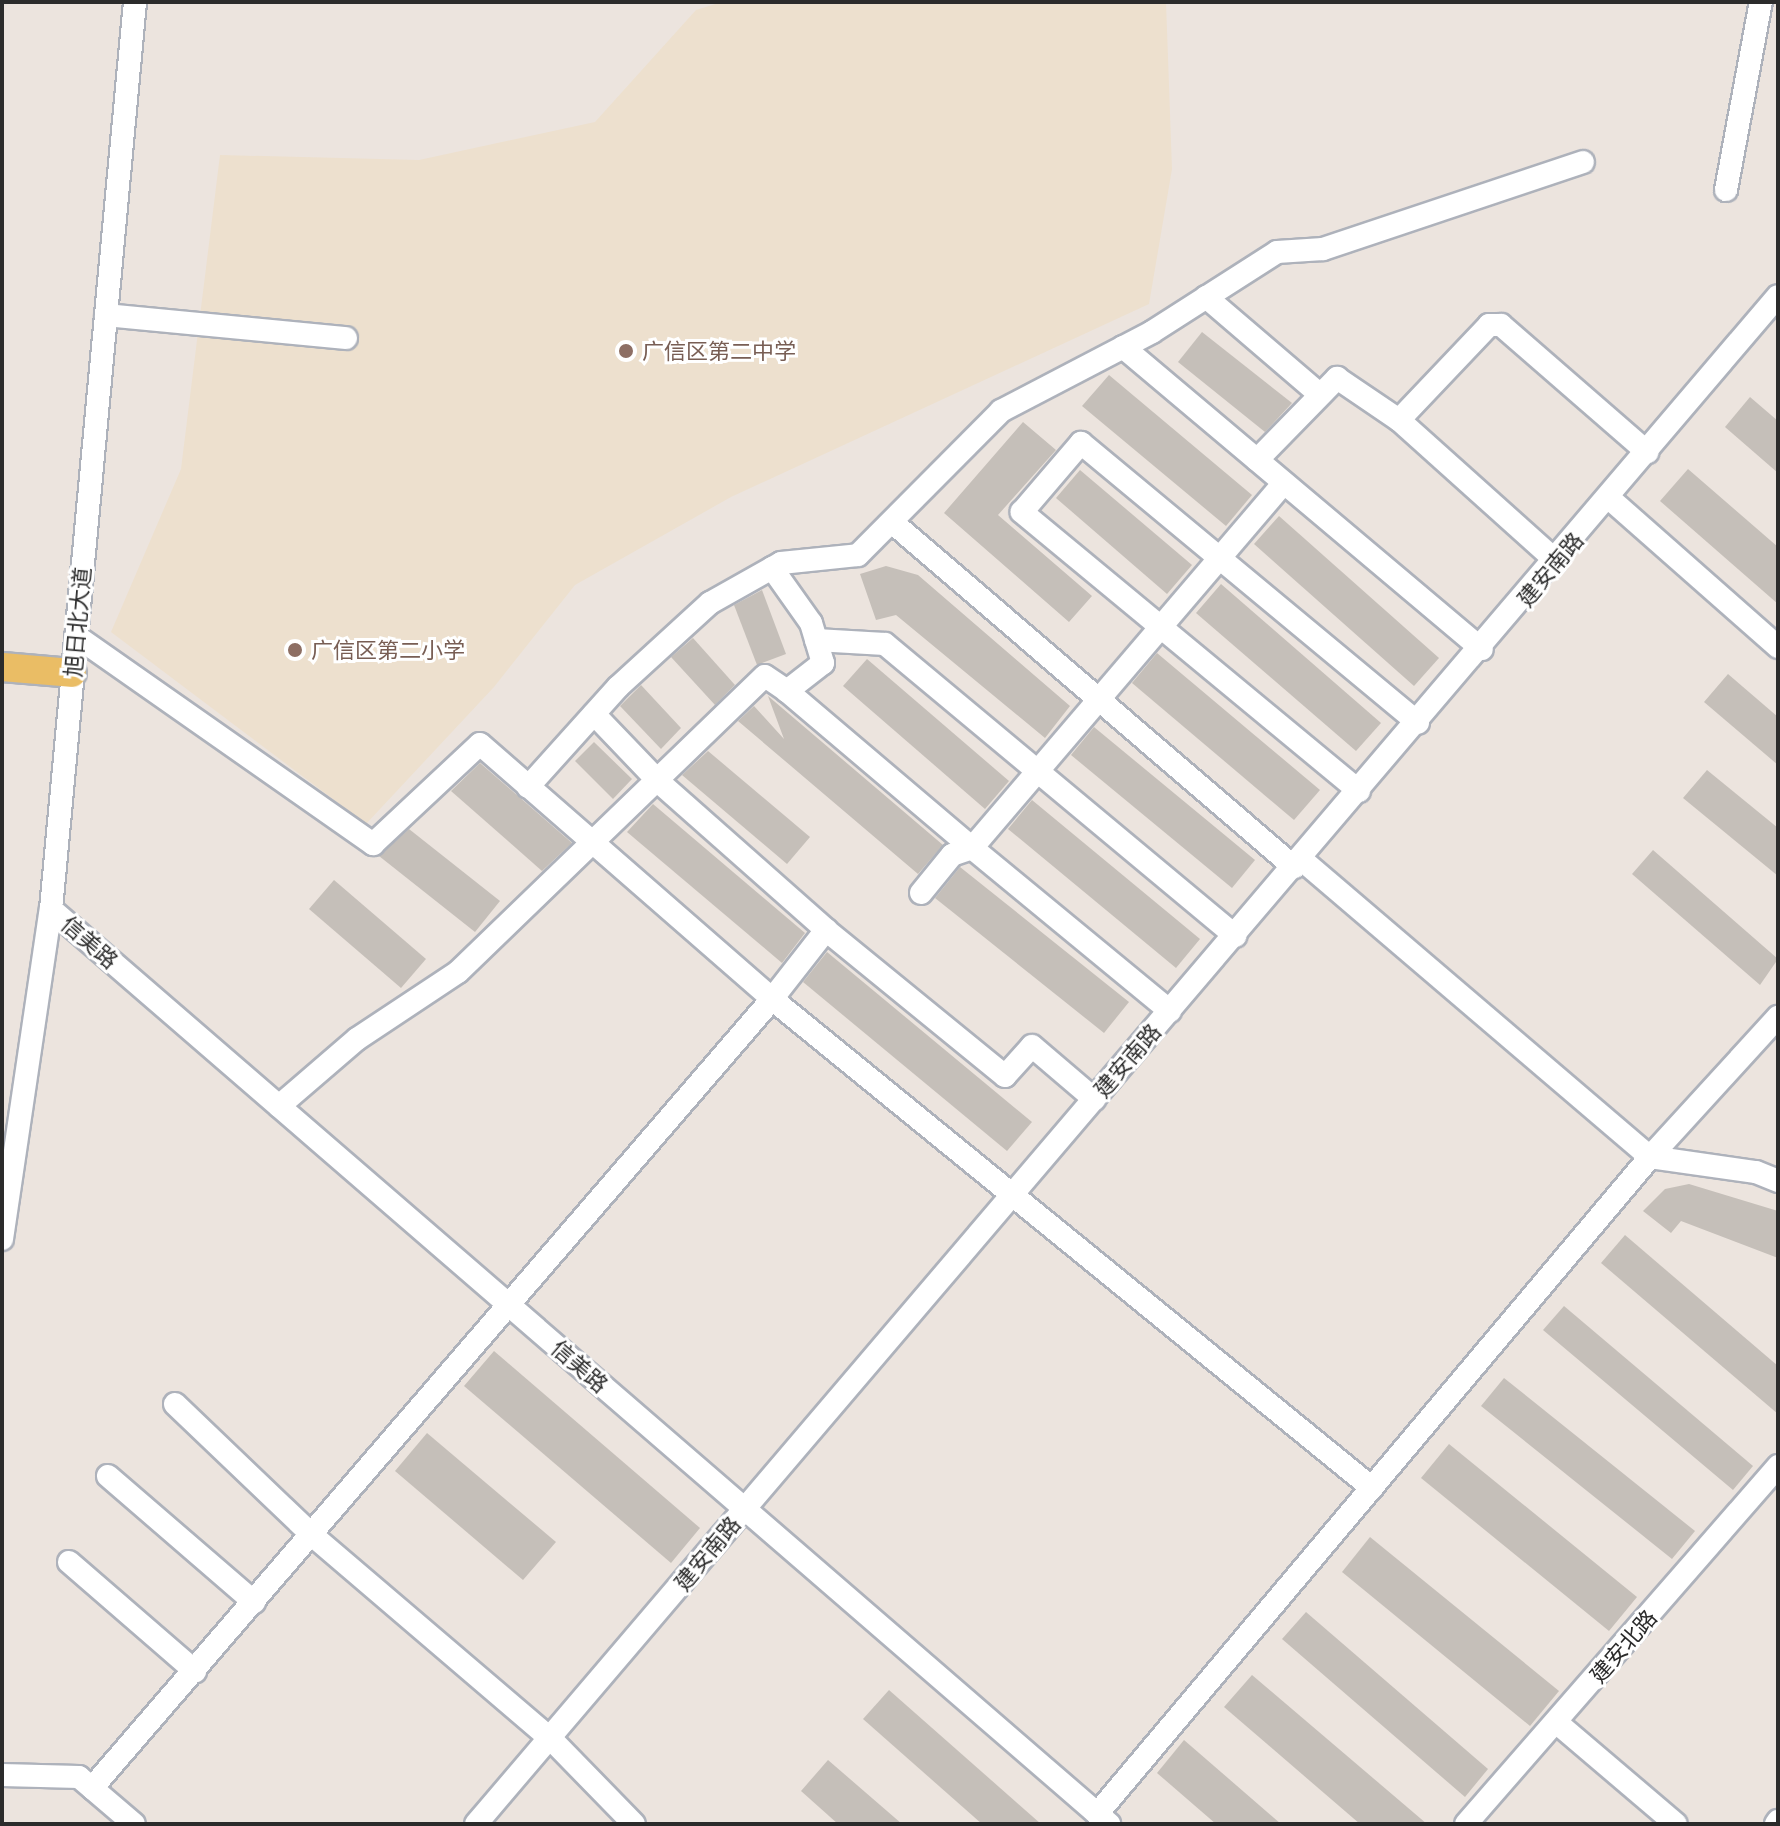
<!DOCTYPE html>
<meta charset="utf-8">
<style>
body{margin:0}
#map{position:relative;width:1780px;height:1826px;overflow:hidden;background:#ece4de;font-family:"Open Sans","Noto Sans SC",sans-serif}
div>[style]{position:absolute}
.education>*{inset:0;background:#ede0ce}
.building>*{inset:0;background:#c5bfb9}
.roads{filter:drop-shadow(2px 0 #aeb2bb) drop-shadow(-2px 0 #aeb2bb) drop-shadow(0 2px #aeb2bb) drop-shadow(0 -2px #aeb2bb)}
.minor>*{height:22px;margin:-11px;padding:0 11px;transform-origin:11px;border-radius:11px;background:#fff}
.major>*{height:28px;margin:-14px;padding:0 14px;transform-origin:14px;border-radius:14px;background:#eabd65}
.dots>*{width:22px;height:22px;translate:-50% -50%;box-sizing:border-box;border:4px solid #fff;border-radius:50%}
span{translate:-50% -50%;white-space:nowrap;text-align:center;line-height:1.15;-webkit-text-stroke:6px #fff;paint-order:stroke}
.education-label{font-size:22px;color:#785e54}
.left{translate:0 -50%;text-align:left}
.street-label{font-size:22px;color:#2b2b2b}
.frame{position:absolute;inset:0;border:4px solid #2b2b2b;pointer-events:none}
</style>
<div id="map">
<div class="education">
<i style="clip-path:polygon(722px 2px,1166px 2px,1172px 169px,1149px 304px,731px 497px,575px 585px,494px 687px,366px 824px,111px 632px,181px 469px,220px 155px,419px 160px,595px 122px,696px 10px)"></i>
</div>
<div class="building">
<i style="clip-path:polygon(1202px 332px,1292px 403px,1265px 432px,1178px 362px)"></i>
<i style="clip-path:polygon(1109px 375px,1252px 495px,1226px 526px,1082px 406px)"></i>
<i style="clip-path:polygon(1750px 397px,1778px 421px,1778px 473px,1725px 427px)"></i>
<i style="clip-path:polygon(1023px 422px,1056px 450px,998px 515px,1092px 596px,1069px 622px,944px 513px)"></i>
<i style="clip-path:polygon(1688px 469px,1778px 547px,1778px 604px,1660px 501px)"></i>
<i style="clip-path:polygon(1080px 470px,1192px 565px,1167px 594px,1056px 498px)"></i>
<i style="clip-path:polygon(1279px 516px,1439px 658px,1414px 686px,1254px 544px)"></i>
<i style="clip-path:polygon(886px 566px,918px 575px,1070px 706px,1045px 738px,896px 615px,876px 620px,860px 574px)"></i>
<i style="clip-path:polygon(1221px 584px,1381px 723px,1356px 751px,1196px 613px)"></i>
<i style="clip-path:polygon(762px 590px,786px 654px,757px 665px,734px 605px)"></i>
<i style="clip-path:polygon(693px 638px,735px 685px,715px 705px,671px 657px)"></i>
<i style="clip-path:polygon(1157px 653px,1320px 790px,1294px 820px,1132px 683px)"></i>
<i style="clip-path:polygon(867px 659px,1009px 781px,985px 809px,843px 686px)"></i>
<i style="clip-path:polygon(1728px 674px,1778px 717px,1778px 765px,1704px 702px)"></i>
<i style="clip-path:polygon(641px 685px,681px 728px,661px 749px,620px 706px)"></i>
<i style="clip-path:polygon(768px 696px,943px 845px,918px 874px,738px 721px,754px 706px,784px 739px)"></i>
<i style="clip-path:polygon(1094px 727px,1255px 860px,1232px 888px,1071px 755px)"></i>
<i style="clip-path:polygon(594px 742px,632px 779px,613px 799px,575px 761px)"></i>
<i style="clip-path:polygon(708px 751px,810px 837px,787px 864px,682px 775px)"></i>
<i style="clip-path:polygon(480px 763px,572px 843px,542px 871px,451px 791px)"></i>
<i style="clip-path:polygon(1707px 770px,1778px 828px,1778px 876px,1683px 798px)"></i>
<i style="clip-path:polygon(1032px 800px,1200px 939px,1176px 968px,1008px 829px)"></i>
<i style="clip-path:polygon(653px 804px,805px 933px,782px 963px,627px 832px)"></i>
<i style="clip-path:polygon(409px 829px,500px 901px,475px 932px,379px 856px)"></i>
<i style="clip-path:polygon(1653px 850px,1778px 959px,1760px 985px,1632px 874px)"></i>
<i style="clip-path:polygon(960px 867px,1129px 1002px,1104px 1033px,935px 898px)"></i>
<i style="clip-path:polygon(334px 880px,426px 959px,401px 988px,309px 909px)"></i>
<i style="clip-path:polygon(827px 952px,1032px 1122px,1007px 1151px,803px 982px)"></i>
<i style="clip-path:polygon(1689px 1184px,1778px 1211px,1778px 1258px,1681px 1221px,1671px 1233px,1643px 1211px,1665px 1189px)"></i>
<i style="clip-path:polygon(1625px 1235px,1778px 1366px,1778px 1414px,1601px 1263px)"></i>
<i style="clip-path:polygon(1564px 1306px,1753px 1466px,1733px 1490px,1543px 1330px)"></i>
<i style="clip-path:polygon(494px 1351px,700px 1528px,671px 1563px,464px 1386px)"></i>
<i style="clip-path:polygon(1504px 1378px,1695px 1531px,1672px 1559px,1481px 1406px)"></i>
<i style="clip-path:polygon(427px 1433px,556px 1542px,523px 1580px,395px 1471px)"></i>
<i style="clip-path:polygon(1449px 1444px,1637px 1597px,1609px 1631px,1421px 1478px)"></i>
<i style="clip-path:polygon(1370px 1537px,1559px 1691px,1530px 1726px,1342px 1572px)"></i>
<i style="clip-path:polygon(1306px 1612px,1488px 1769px,1465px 1797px,1282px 1639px)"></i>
<i style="clip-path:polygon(1252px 1675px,1427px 1824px,1360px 1824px,1224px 1707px)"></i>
<i style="clip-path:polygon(889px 1690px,1041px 1824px,982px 1824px,863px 1719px)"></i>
<i style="clip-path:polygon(1184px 1740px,1281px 1824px,1216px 1824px,1157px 1773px)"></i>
<i style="clip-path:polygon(828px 1760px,902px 1824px,838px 1824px,801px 1791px)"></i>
</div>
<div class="roads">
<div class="minor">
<i style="left:1726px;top:190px;width:191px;rotate:-79.5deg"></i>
<i style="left:1206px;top:297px;width:149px;rotate:40.6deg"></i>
<i style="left:106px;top:315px;width:241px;rotate:5.5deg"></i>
<i style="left:1123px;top:347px;width:469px;rotate:40.1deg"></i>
<i style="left:1399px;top:420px;width:131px;rotate:-46.5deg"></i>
<i style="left:1489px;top:325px;width:12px"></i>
<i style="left:1501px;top:325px;width:194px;rotate:41deg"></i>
<i style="left:1257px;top:460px;width:115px;rotate:-45.7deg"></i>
<i style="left:1337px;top:378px;width:75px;rotate:34.1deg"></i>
<i style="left:1399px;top:420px;width:211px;rotate:41.9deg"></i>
<i style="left:1609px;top:498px;width:225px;rotate:41.4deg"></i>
<i style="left:892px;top:522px;width:530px;rotate:40.64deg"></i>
<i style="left:772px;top:568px;width:67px;rotate:54.7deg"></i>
<i style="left:811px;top:623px;width:42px;rotate:73.3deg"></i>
<i style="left:823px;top:663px;width:46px;rotate:142.1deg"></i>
<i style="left:787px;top:691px;width:243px;rotate:40.3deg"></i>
<i style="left:972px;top:848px;width:21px;rotate:161deg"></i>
<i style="left:952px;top:855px;width:49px;rotate:129.2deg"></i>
<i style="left:76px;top:636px;width:363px;rotate:35deg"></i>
<i style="left:373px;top:844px;width:146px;rotate:-43.1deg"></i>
<i style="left:480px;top:744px;width:388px;rotate:41.1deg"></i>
<i style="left:772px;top:999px;width:88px;rotate:-52deg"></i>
<i style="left:826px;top:930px;width:231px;rotate:39.2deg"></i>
<i style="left:1005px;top:1076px;width:40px;rotate:-48deg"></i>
<i style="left:1032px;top:1046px;width:82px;rotate:40.5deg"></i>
<i style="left:816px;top:640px;width:69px;rotate:3.3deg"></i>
<i style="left:885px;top:644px;width:456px;rotate:39.8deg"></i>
<i style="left:594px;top:714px;width:94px;rotate:46.3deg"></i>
<i style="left:659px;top:782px;width:223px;rotate:41.5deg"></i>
<i style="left:528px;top:787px;width:135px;rotate:-48deg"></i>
<i style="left:618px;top:687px;width:125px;rotate:-42.4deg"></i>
<i style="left:710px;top:603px;width:81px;rotate:-29.4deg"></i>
<i style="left:781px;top:563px;width:77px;rotate:-5.9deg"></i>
<i style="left:858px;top:555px;width:203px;rotate:-45.2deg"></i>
<i style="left:1001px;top:411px;width:170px;rotate:-27.6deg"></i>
<i style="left:1152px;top:332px;width:148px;rotate:-32.6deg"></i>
<i style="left:1277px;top:252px;width:46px;rotate:-3.7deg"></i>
<i style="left:1323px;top:249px;width:274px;rotate:-18.5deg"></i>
<i style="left:1359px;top:791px;width:438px;rotate:-140.4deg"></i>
<i style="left:1022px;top:512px;width:91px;rotate:-49.5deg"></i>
<i style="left:1081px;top:443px;width:438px;rotate:39.7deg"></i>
<i style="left:1301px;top:859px;width:459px;rotate:40.5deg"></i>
<i style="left:1650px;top:1157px;width:107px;rotate:8.1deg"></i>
<i style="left:1756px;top:1172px;width:24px;rotate:22deg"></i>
<i style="left:51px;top:909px;width:1399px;rotate:40.85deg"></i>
<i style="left:1170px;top:1011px;width:256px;rotate:-140.5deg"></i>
<i style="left:972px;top:848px;width:480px;rotate:-49.5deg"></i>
<i style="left:279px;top:1106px;width:103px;rotate:-40.7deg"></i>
<i style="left:357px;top:1039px;width:121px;rotate:-33.6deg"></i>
<i style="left:458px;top:972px;width:426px;rotate:-44deg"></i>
<i style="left:765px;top:676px;width:27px;rotate:34deg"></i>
<i style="left:2px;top:1239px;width:334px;rotate:-81.6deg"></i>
<i style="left:51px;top:909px;width:911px;rotate:-84.71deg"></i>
<i style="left:175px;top:1404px;width:190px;rotate:43.7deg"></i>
<i style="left:312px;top:1535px;width:313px;rotate:40.5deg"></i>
<i style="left:550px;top:1738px;width:120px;rotate:45.7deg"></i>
<i style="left:108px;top:1476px;width:193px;rotate:40.8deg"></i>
<i style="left:69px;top:1562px;width:167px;rotate:40.9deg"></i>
<i style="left:1556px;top:1722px;width:157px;rotate:40.4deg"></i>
<i style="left:2px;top:1775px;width:77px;rotate:1.5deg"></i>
<i style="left:79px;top:1777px;width:72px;rotate:40.5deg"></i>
<i style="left:92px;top:1788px;width:1042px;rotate:-49.24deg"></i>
<i style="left:772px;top:999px;width:774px;rotate:39.18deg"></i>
<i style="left:1097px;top:1814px;width:859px;rotate:-49.91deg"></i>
<i style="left:1650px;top:1157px;width:190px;rotate:-47.6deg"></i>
<i style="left:476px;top:1824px;width:2007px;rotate:-49.57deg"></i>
<i style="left:1466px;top:1824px;width:475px;rotate:-48.9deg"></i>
<i style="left:1776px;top:1824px;width:4px;rotate:-56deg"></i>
</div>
<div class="major">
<i style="left:2px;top:667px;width:70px;rotate:4.9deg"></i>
</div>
</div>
<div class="dots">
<i style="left:626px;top:351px;background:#8d6e63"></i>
<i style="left:295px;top:650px;background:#8d6e63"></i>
</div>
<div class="education-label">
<span class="left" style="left:642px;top:351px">广信区第二中学</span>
<span class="left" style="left:311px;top:650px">广信区第二小学</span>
</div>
<div class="street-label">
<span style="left:1550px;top:569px;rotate:-50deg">建安南路</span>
<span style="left:77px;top:622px;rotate:-85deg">旭日北大道</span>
<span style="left:90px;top:942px;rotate:41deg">信美路</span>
<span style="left:1127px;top:1060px;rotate:-49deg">建安南路</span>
<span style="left:580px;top:1366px;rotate:41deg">信美路</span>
<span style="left:707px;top:1553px;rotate:-50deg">建安南路</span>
<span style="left:1623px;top:1646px;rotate:-49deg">建安北路</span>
</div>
<div class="frame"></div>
</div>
